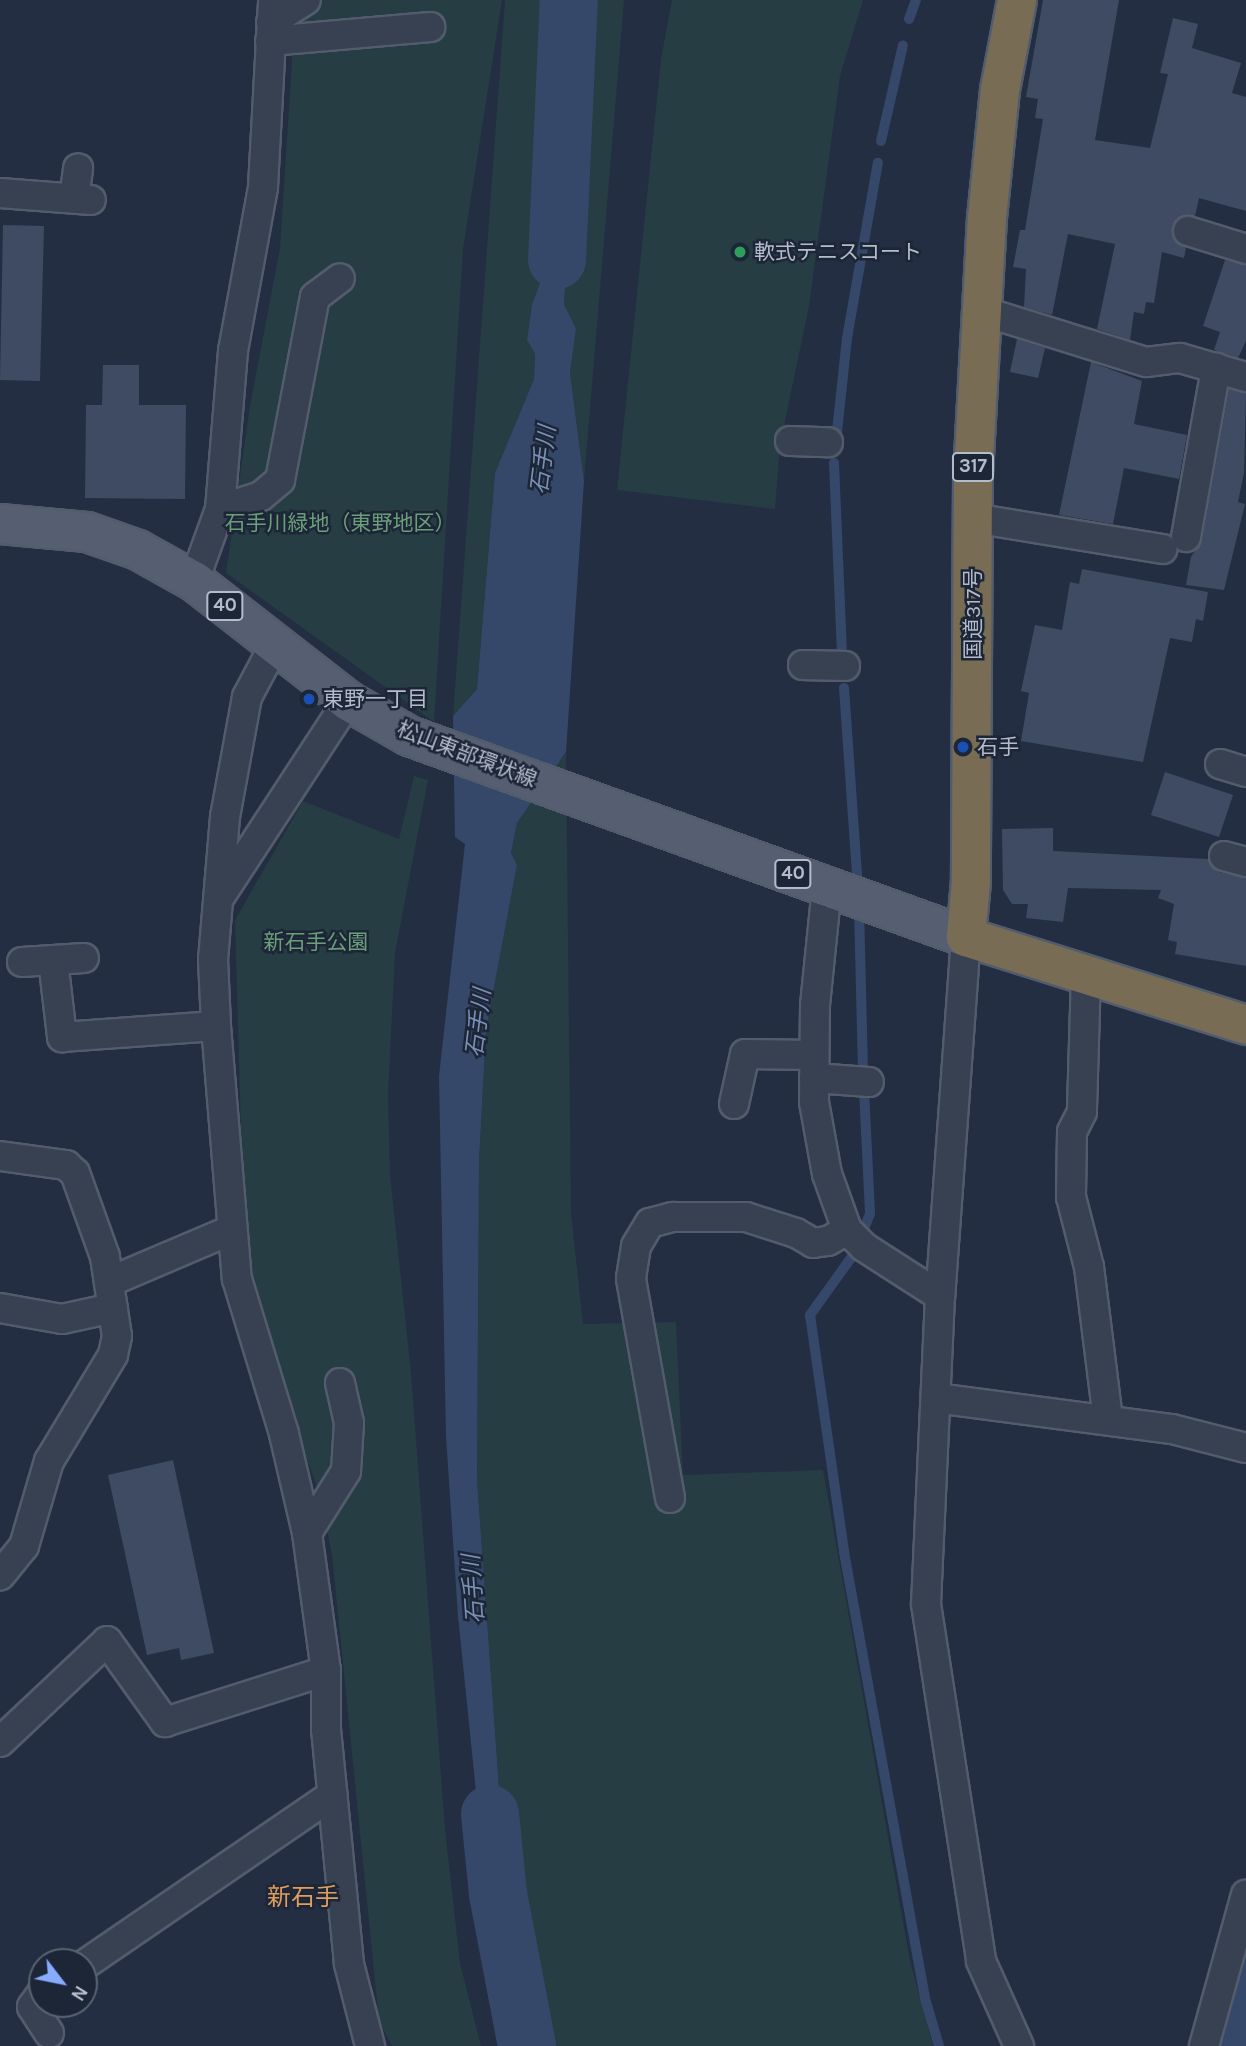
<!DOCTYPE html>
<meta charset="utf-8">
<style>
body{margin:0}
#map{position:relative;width:1246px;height:2046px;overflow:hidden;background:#232e42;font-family:Karla,"Noto Sans JP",sans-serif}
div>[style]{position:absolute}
.green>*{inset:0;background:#253d43}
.water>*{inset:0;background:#36486a}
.stream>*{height:10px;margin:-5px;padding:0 5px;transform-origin:5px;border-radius:5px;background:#36486a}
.river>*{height:58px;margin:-29px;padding:0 29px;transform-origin:29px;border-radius:29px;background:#36486a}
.building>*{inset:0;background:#3f4b62}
.roads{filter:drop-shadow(2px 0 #535c6c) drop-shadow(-2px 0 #535c6c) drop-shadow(0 2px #535c6c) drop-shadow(0 -2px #535c6c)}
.street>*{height:28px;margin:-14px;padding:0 14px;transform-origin:14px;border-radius:14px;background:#384151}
.primary>*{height:38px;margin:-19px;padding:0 19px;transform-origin:19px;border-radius:19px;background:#565f72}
.highway>*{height:38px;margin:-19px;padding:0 19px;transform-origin:19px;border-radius:19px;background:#786d54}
.dots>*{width:19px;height:19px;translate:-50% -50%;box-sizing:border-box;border:4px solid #1d2637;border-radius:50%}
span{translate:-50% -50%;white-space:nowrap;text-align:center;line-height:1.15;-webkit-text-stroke:5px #1d2637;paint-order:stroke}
.shield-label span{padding:2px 5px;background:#1d2637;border:2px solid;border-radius:5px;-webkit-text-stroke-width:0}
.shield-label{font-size:19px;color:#b4bccc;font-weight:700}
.poi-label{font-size:21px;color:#b4bccc}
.left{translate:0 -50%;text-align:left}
.park-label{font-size:21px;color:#6a9f79}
.street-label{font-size:21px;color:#b4bccc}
.water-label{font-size:23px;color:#7a8fb5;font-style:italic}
.quarter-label{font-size:24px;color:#de9e5e}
.north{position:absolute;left:28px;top:1948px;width:70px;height:70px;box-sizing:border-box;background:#1d2637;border:2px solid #596273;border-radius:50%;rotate:122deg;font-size:19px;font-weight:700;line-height:28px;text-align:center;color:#b4bccc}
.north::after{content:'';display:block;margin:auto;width:24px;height:32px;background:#86acff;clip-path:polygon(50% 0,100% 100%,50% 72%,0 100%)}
</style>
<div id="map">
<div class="green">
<i style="clip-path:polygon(290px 0,502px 0,463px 249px,434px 722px,226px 573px,250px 406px,280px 248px,292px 61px)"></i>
<i style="clip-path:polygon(505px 0,624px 0,584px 481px,570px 373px,576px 330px,564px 304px,570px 207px,560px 184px,545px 270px,532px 304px,527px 340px,535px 354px,534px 379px,495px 473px,477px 689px,453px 716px)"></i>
<i style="clip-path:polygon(672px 0,863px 0,840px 76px,809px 306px,780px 445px,775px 509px,617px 490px,661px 59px)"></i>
<i style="clip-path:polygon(566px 752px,571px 1213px,583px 1324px,676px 1322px,683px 1475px,823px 1470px,910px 1961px,933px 2046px,515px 2046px,482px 1850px,498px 1892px,503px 1843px,477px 1480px,479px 1161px,486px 1030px,517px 865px,511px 854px,517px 823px)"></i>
<i style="clip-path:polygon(414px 776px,428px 780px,395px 953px,388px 1094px,390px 1175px,411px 1373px,445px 1829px,460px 1963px,481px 2046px,392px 2046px,379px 2021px,332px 1555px,321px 1499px,260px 1325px,244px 1237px,235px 920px,303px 801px,399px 839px)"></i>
</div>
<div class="water">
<i style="clip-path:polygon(560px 183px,570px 207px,564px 304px,576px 329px,570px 373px,584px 481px,566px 752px,517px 823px,511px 853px,517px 865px,486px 1030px,479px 1161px,477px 1480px,503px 1844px,498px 1894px,482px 1850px,458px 1616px,446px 1436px,439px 1076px,465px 844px,455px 837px,453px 716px,477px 689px,495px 473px,534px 379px,535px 354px,527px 340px,532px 304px,545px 270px)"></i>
</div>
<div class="stream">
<i style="left:909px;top:19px;width:20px;rotate:-70deg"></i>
<i style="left:881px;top:141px;width:98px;rotate:-77.1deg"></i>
<i style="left:836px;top:441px;width:104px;rotate:-83.9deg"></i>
<i style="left:847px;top:338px;width:178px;rotate:-80deg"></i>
<i style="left:834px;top:463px;width:189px;rotate:87.6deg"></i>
<i style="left:844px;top:688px;width:202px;rotate:86deg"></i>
<i style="left:859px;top:908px;width:164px;rotate:88.6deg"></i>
<i style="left:864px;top:1090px;width:124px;rotate:87.2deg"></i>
<i style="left:870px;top:1214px;width:13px;rotate:113deg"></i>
<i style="left:856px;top:1251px;width:79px;rotate:125.7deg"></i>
<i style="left:810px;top:1315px;width:239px;rotate:81.8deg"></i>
<i style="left:844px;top:1552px;width:457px;rotate:79.7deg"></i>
<i style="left:926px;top:2002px;width:46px;rotate:73.5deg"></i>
</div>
<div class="river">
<i style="left:557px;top:260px;width:260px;rotate:-87.4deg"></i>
<i style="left:490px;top:1814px;width:80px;rotate:84.3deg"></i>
<i style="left:498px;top:1894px;width:155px;rotate:79.2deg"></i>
<i style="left:1221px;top:2046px;width:96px;rotate:-75deg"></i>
</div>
<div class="building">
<i style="clip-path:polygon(1043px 0,1119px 0,1095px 140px,1150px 148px,1168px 74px,1160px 73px,1173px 18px,1198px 24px,1192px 48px,1241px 63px,1232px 93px,1246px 97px,1246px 211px,1199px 198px,1195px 216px,1176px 219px,1172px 234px,1186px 248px,1184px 258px,1162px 252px,1154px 303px,1146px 302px,1144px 314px,1134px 312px,1130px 340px,1097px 329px,1115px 244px,1068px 234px,1052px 315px,1024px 307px,1026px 269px,1013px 267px,1020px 230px,1025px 230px,1043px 119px,1035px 118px,1038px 99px,1026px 97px)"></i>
<i style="clip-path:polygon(3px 225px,44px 226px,40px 381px,0 380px)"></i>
<i style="clip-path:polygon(1225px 260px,1246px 265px,1246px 341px,1238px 358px,1214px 350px,1220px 332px,1203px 326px)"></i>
<i style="clip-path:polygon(1017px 339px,1045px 348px,1038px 378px,1010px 372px)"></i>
<i style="clip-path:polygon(1091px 362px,1142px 381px,1134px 424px,1187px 435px,1179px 479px,1124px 468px,1113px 524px,1059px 515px)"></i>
<i style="clip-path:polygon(103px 365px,139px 365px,139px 405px,186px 405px,185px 499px,85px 498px,86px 405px,102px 405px)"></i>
<i style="clip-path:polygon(1229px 389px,1246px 393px,1244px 473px,1238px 502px,1245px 504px,1224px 590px,1186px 585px,1191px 557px,1202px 540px)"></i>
<i style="clip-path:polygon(1082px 569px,1208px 592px,1203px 621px,1196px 619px,1192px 642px,1170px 638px,1143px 762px,1021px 741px,1029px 693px,1021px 691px,1035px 625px,1062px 630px,1070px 582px,1079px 584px)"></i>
<i style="clip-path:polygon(1165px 772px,1233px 795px,1219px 837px,1151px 815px)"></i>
<i style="clip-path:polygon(1053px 828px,1053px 851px,1208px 859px,1219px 872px,1246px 878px,1246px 966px,1175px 954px,1177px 942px,1168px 940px,1174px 904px,1158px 898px,1161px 890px,1068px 888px,1063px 922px,1026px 918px,1028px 904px,1012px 904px,1003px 890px,1002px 829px)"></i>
<i style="clip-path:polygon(173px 1460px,214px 1653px,181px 1660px,179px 1648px,147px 1655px,108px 1475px)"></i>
</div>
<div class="roads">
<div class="street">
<i style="left:271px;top:22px;width:41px;rotate:-32.2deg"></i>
<i style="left:270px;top:41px;width:161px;rotate:-5deg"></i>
<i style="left:0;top:193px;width:91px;rotate:4.4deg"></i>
<i style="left:74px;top:198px;width:30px;rotate:-82deg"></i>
<i style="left:1188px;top:231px;width:61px;rotate:17.2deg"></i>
<i style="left:982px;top:311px;width:172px;rotate:17.3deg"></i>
<i style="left:1146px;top:362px;width:34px;rotate:-7deg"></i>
<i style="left:1180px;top:358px;width:69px;rotate:16.1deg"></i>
<i style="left:790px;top:441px;width:38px;rotate:2deg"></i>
<i style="left:220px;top:509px;width:43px;rotate:-17.6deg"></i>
<i style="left:261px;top:496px;width:25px;rotate:-40deg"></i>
<i style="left:280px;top:480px;width:186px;rotate:-79.2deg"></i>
<i style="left:315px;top:297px;width:31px;rotate:-37deg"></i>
<i style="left:973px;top:518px;width:192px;rotate:9.3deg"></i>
<i style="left:1186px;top:537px;width:172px;rotate:-79.9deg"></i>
<i style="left:194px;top:581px;width:77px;rotate:-70.1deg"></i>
<i style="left:220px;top:509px;width:159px;rotate:-85.3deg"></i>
<i style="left:233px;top:351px;width:167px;rotate:-79.6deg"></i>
<i style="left:263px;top:187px;width:187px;rotate:-86.9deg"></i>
<i style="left:274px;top:646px;width:58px;rotate:117.9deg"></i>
<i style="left:247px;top:697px;width:122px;rotate:100.4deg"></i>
<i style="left:225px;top:817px;width:143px;rotate:94.8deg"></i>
<i style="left:213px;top:959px;width:67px;rotate:87.4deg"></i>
<i style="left:216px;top:1026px;width:254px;rotate:85.3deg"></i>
<i style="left:237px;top:1279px;width:162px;rotate:73.1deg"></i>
<i style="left:284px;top:1434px;width:102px;rotate:76.9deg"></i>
<i style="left:307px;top:1533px;width:139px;rotate:82.2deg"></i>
<i style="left:326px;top:1671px;width:58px;rotate:90deg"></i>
<i style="left:326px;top:1729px;width:236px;rotate:84.4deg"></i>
<i style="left:349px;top:1964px;width:85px;rotate:75.6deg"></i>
<i style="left:803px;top:665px;width:42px;rotate:1.4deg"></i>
<i style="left:1220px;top:764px;width:27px;rotate:17deg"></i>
<i style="left:1224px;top:856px;width:23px;rotate:15deg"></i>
<i style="left:827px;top:887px;width:119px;rotate:95.8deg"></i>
<i style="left:815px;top:1005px;width:97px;rotate:90.6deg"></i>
<i style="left:814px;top:1102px;width:73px;rotate:79.8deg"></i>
<i style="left:827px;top:1174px;width:59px;rotate:70.3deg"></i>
<i style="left:847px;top:1230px;width:24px;rotate:45deg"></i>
<i style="left:864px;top:1247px;width:90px;rotate:32.8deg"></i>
<i style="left:219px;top:898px;width:235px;rotate:-56.8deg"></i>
<i style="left:966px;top:937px;width:360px;rotate:94.1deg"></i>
<i style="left:940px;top:1296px;width:308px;rotate:92.6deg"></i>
<i style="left:926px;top:1604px;width:361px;rotate:81.2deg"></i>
<i style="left:981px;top:1961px;width:93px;rotate:65.9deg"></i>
<i style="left:53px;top:960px;width:78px;rotate:83.3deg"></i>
<i style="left:62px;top:1037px;width:154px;rotate:-4.1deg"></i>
<i style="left:22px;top:962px;width:62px;rotate:-3.7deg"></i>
<i style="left:1086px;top:974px;width:138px;rotate:91.7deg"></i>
<i style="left:1082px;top:1112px;width:22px;rotate:117deg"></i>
<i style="left:1072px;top:1132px;width:65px;rotate:90.9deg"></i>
<i style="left:1071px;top:1197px;width:72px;rotate:75.6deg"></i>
<i style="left:1089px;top:1267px;width:153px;rotate:82.9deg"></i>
<i style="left:814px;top:1078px;width:55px;rotate:4.2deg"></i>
<i style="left:734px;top:1104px;width:51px;rotate:-77.6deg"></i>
<i style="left:745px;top:1054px;width:69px;rotate:0.8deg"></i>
<i style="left:0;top:1156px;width:67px;rotate:7.8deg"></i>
<i style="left:66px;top:1165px;width:12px;rotate:42deg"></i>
<i style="left:75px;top:1173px;width:89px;rotate:70.3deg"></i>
<i style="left:105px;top:1257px;width:80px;rotate:81.4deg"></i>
<i style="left:117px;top:1336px;width:19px;rotate:102deg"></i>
<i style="left:113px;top:1355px;width:124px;rotate:121.1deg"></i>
<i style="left:49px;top:1461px;width:89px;rotate:106.4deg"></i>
<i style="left:24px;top:1546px;width:38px;rotate:129deg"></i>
<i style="left:109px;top:1282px;width:133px;rotate:-23.1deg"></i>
<i style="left:0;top:1308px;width:63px;rotate:10.1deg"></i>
<i style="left:62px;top:1319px;width:52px;rotate:-12.2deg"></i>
<i style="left:936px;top:1398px;width:238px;rotate:7.5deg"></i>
<i style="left:1172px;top:1429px;width:76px;rotate:14.4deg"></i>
<i style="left:670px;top:1498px;width:223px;rotate:-100.1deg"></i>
<i style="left:631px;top:1278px;width:32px;rotate:-81deg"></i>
<i style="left:636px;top:1246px;width:27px;rotate:-59deg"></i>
<i style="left:650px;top:1223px;width:24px;rotate:-15deg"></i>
<i style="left:673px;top:1217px;width:73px"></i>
<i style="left:746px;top:1217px;width:52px;rotate:17.7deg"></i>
<i style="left:796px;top:1233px;width:20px;rotate:30deg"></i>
<i style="left:813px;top:1243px;width:15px;rotate:-8deg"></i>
<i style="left:828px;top:1241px;width:22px;rotate:-30deg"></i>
<i style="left:307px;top:1533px;width:73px;rotate:-57.8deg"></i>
<i style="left:346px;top:1471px;width:48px;rotate:-86.4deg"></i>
<i style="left:349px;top:1423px;width:41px;rotate:-102.7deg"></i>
<i style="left:0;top:1742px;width:147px;rotate:-43.3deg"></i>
<i style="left:107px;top:1641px;width:100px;rotate:54.4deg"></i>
<i style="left:165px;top:1722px;width:169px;rotate:-17.6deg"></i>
<i style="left:84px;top:1965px;width:301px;rotate:-34.4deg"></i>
<i style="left:42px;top:1993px;width:17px;rotate:126deg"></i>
<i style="left:32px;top:2007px;width:31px;rotate:57deg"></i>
<i style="left:1204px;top:2046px;width:157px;rotate:-74.5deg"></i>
</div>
<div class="primary">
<i style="left:0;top:524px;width:87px;rotate:5.3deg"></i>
<i style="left:87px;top:532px;width:54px;rotate:19.4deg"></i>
<i style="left:138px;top:550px;width:64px;rotate:29deg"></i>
<i style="left:194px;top:581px;width:195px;rotate:37.9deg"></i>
<i style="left:348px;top:701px;width:70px;rotate:29.8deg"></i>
<i style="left:409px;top:736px;width:592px;rotate:19.84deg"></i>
</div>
<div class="highway">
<i style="left:1017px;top:0;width:92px;rotate:100.7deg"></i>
<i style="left:1000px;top:90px;width:128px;rotate:95.8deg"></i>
<i style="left:987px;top:217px;width:258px;rotate:93.1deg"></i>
<i style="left:973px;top:475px;width:406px;rotate:90.3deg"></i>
<i style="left:971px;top:881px;width:56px;rotate:95.1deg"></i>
<i style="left:966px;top:937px;width:294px;rotate:17.4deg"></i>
</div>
</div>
<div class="dots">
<i style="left:740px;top:252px;background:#2e9e5b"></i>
<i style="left:309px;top:699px;background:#1a4fb4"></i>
<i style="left:963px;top:747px;background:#1a4fb4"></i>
</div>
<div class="shield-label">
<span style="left:973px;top:467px">317</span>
<span style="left:225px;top:606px">40</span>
<span style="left:793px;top:874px">40</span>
</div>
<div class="poi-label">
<span class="left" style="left:754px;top:252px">軟式テニスコート</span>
<span class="left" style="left:323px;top:699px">東野一丁目</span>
<span class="left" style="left:977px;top:747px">石手</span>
</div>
<div class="park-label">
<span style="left:340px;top:523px">石手川緑地（東野地区）</span>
<span style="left:316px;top:942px">新石手公園</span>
</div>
<div class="street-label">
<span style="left:973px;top:614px;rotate:-90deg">国道317号</span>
<span style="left:467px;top:754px;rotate:21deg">松山東部環状線</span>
</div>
<div class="water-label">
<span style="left:544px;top:460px;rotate:-83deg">石手川</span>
<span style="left:479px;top:1023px;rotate:-83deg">石手川</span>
<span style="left:474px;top:1589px;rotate:-94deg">石手川</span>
</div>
<div class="quarter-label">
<span style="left:303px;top:1898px">新石手</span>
</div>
<div class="north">N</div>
</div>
